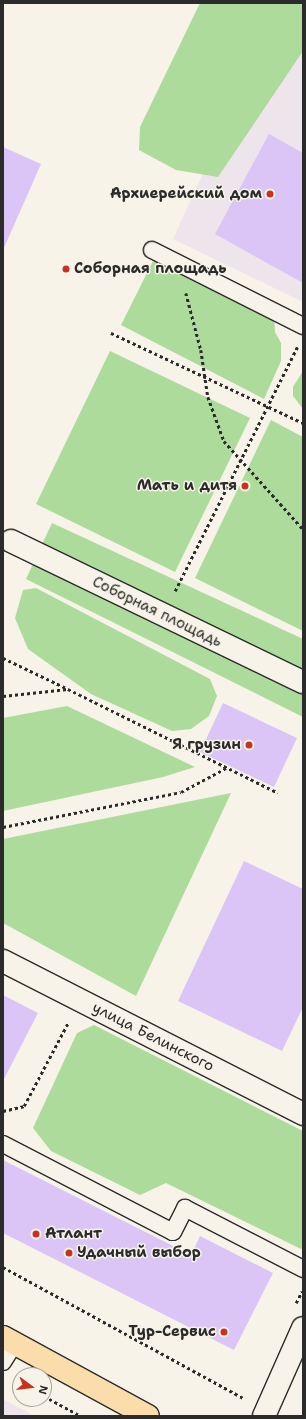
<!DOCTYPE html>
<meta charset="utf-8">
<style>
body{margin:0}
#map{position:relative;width:306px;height:1419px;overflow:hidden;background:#f7f3e8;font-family:"Shantell Sans",sans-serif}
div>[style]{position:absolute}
.built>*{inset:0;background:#eee5ec}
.green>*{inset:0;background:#acdb9b}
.building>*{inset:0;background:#dac5f6}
.path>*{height:2.5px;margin-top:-1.25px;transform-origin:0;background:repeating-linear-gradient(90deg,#2b2b2b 0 3px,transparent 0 6px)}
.roads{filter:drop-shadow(1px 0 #2b2b2b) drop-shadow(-1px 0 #2b2b2b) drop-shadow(0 1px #2b2b2b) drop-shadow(0 -1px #2b2b2b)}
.lane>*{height:16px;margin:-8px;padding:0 8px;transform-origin:8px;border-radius:8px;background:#f7f3e8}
.street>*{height:22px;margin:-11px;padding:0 11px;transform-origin:11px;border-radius:11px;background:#f7f3e8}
.secondary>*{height:22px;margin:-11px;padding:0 11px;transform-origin:11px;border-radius:11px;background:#f7f3e8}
.primary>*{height:22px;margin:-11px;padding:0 11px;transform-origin:11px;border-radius:11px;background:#fbddab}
.dots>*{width:11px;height:11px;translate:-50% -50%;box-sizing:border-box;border:2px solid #f7f3e8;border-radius:50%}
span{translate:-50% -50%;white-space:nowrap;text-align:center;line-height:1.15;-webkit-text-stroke:3px #f7f3e8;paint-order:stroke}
.poi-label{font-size:15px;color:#2b2b2b;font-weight:700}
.right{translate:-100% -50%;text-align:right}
.left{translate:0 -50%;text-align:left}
.street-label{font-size:15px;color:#2b2b2b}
.frame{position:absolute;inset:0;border:4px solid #2b2b2b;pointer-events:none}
.north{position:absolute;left:12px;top:1367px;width:40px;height:40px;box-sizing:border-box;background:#f7f3e8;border:1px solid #a5a39c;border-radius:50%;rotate:105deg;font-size:11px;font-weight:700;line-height:16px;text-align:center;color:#2b2b2b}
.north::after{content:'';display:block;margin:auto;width:14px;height:18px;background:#c8321e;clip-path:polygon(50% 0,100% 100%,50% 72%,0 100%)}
</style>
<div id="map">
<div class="built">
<i style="clip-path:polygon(281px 3px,303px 3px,303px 302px,173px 239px)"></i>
<i style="clip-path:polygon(3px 1399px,35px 1416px,3px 1416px)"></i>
</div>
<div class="green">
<i style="clip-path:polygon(200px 3px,303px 3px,303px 51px,218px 177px,176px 170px,139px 150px,140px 127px)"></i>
<i style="clip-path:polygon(155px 257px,274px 316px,275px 332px,281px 343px,281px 361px,264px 399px,121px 325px)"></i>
<i style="clip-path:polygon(110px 351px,250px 418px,175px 572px,36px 504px)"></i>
<i style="clip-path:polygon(303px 371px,303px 409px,293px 396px,293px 387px)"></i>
<i style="clip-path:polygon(271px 420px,303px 437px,303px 631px,195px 578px)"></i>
<i style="clip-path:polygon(52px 523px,303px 639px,303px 717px,26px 579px)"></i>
<i style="clip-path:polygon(36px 588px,210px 679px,217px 696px,209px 716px,191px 729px,172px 731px,91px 694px,28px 649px,15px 618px,23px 590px)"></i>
<i style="clip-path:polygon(67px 706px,195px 767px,163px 777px,3px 811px,3px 718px)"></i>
<i style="clip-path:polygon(231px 793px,136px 996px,3px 923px,3px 839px)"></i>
<i style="clip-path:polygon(94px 1025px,303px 1131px,303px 1250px,166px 1183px,140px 1195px,51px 1151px,33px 1128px,77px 1033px)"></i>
</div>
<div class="building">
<i style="clip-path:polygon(269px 134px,303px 153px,303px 283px,215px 234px)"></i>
<i style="clip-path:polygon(3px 147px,41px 164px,3px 250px)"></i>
<i style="clip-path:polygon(223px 703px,297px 738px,274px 787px,200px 752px)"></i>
<i style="clip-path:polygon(244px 861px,303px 889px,303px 1007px,282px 1051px,178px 1001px)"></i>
<i style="clip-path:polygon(3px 995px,38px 1013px,3px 1081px)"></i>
<i style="clip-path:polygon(3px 1160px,191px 1255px,200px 1236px,273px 1273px,234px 1350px,3px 1233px)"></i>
</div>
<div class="path">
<i style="left:186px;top:293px;width:59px;rotate:75.3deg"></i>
<i style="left:201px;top:350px;width:48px;rotate:81.5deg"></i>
<i style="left:208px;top:397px;width:47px;rotate:70deg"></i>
<i style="left:224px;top:441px;width:118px;rotate:48.1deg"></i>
<i style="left:111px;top:333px;width:212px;rotate:25.1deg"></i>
<i style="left:175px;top:591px;width:273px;rotate:-63.4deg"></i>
<i style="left:3px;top:658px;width:72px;rotate:25.5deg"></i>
<i style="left:3px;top:696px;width:65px;rotate:-6.1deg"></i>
<i style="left:68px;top:689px;width:234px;rotate:26.3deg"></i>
<i style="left:3px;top:827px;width:181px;rotate:-11.1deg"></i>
<i style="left:181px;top:792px;width:51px;rotate:-28.1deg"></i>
<i style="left:3px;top:1111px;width:22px;rotate:-13deg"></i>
<i style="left:24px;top:1106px;width:94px;rotate:-62.1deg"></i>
<i style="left:3px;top:1267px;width:273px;rotate:28.6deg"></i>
<i style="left:296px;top:1303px;width:13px;rotate:-63deg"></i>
<i style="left:44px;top:1396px;width:42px;rotate:28.4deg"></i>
</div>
<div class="roads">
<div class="lane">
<i style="left:152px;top:250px;width:169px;rotate:26.7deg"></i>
<i style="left:3px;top:1144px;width:191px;rotate:27.4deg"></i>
<i style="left:173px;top:1232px;width:27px;rotate:-63deg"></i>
<i style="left:185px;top:1208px;width:133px;rotate:27.3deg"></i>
<i style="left:3px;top:1362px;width:22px;rotate:-58deg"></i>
</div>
<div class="street">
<i style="left:11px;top:541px;width:324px;rotate:25.8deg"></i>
<i style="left:3px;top:961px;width:337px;rotate:27deg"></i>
</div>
<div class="secondary">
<i style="left:264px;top:1416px;width:96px;rotate:-66.1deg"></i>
</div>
<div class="primary">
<i style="left:3px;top:1337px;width:165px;rotate:28.6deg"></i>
</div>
</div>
<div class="dots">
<i style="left:270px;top:194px;background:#c8321e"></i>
<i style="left:66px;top:269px;background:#c8321e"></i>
<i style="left:245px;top:486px;background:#c8321e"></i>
<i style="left:249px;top:745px;background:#c8321e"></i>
<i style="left:36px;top:1234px;background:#c8321e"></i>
<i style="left:69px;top:1253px;background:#c8321e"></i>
<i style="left:224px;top:1332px;background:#c8321e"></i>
</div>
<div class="poi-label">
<span class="right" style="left:262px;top:194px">Архиерейский дом</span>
<span class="left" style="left:74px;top:269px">Соборная площадь</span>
<span class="right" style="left:237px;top:486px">Мать и дитя</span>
<span class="right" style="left:241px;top:745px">Я грузин</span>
<span class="left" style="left:45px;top:1234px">Атлант</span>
<span class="left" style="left:77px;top:1253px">Удачный выбор</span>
<span class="right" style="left:216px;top:1332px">Тур-Сервис</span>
</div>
<div class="street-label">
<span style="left:157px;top:612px;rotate:26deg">Соборная площадь</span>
<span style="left:153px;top:1037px;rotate:27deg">улица Белинского</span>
</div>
<div class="frame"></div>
<div class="north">N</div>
</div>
